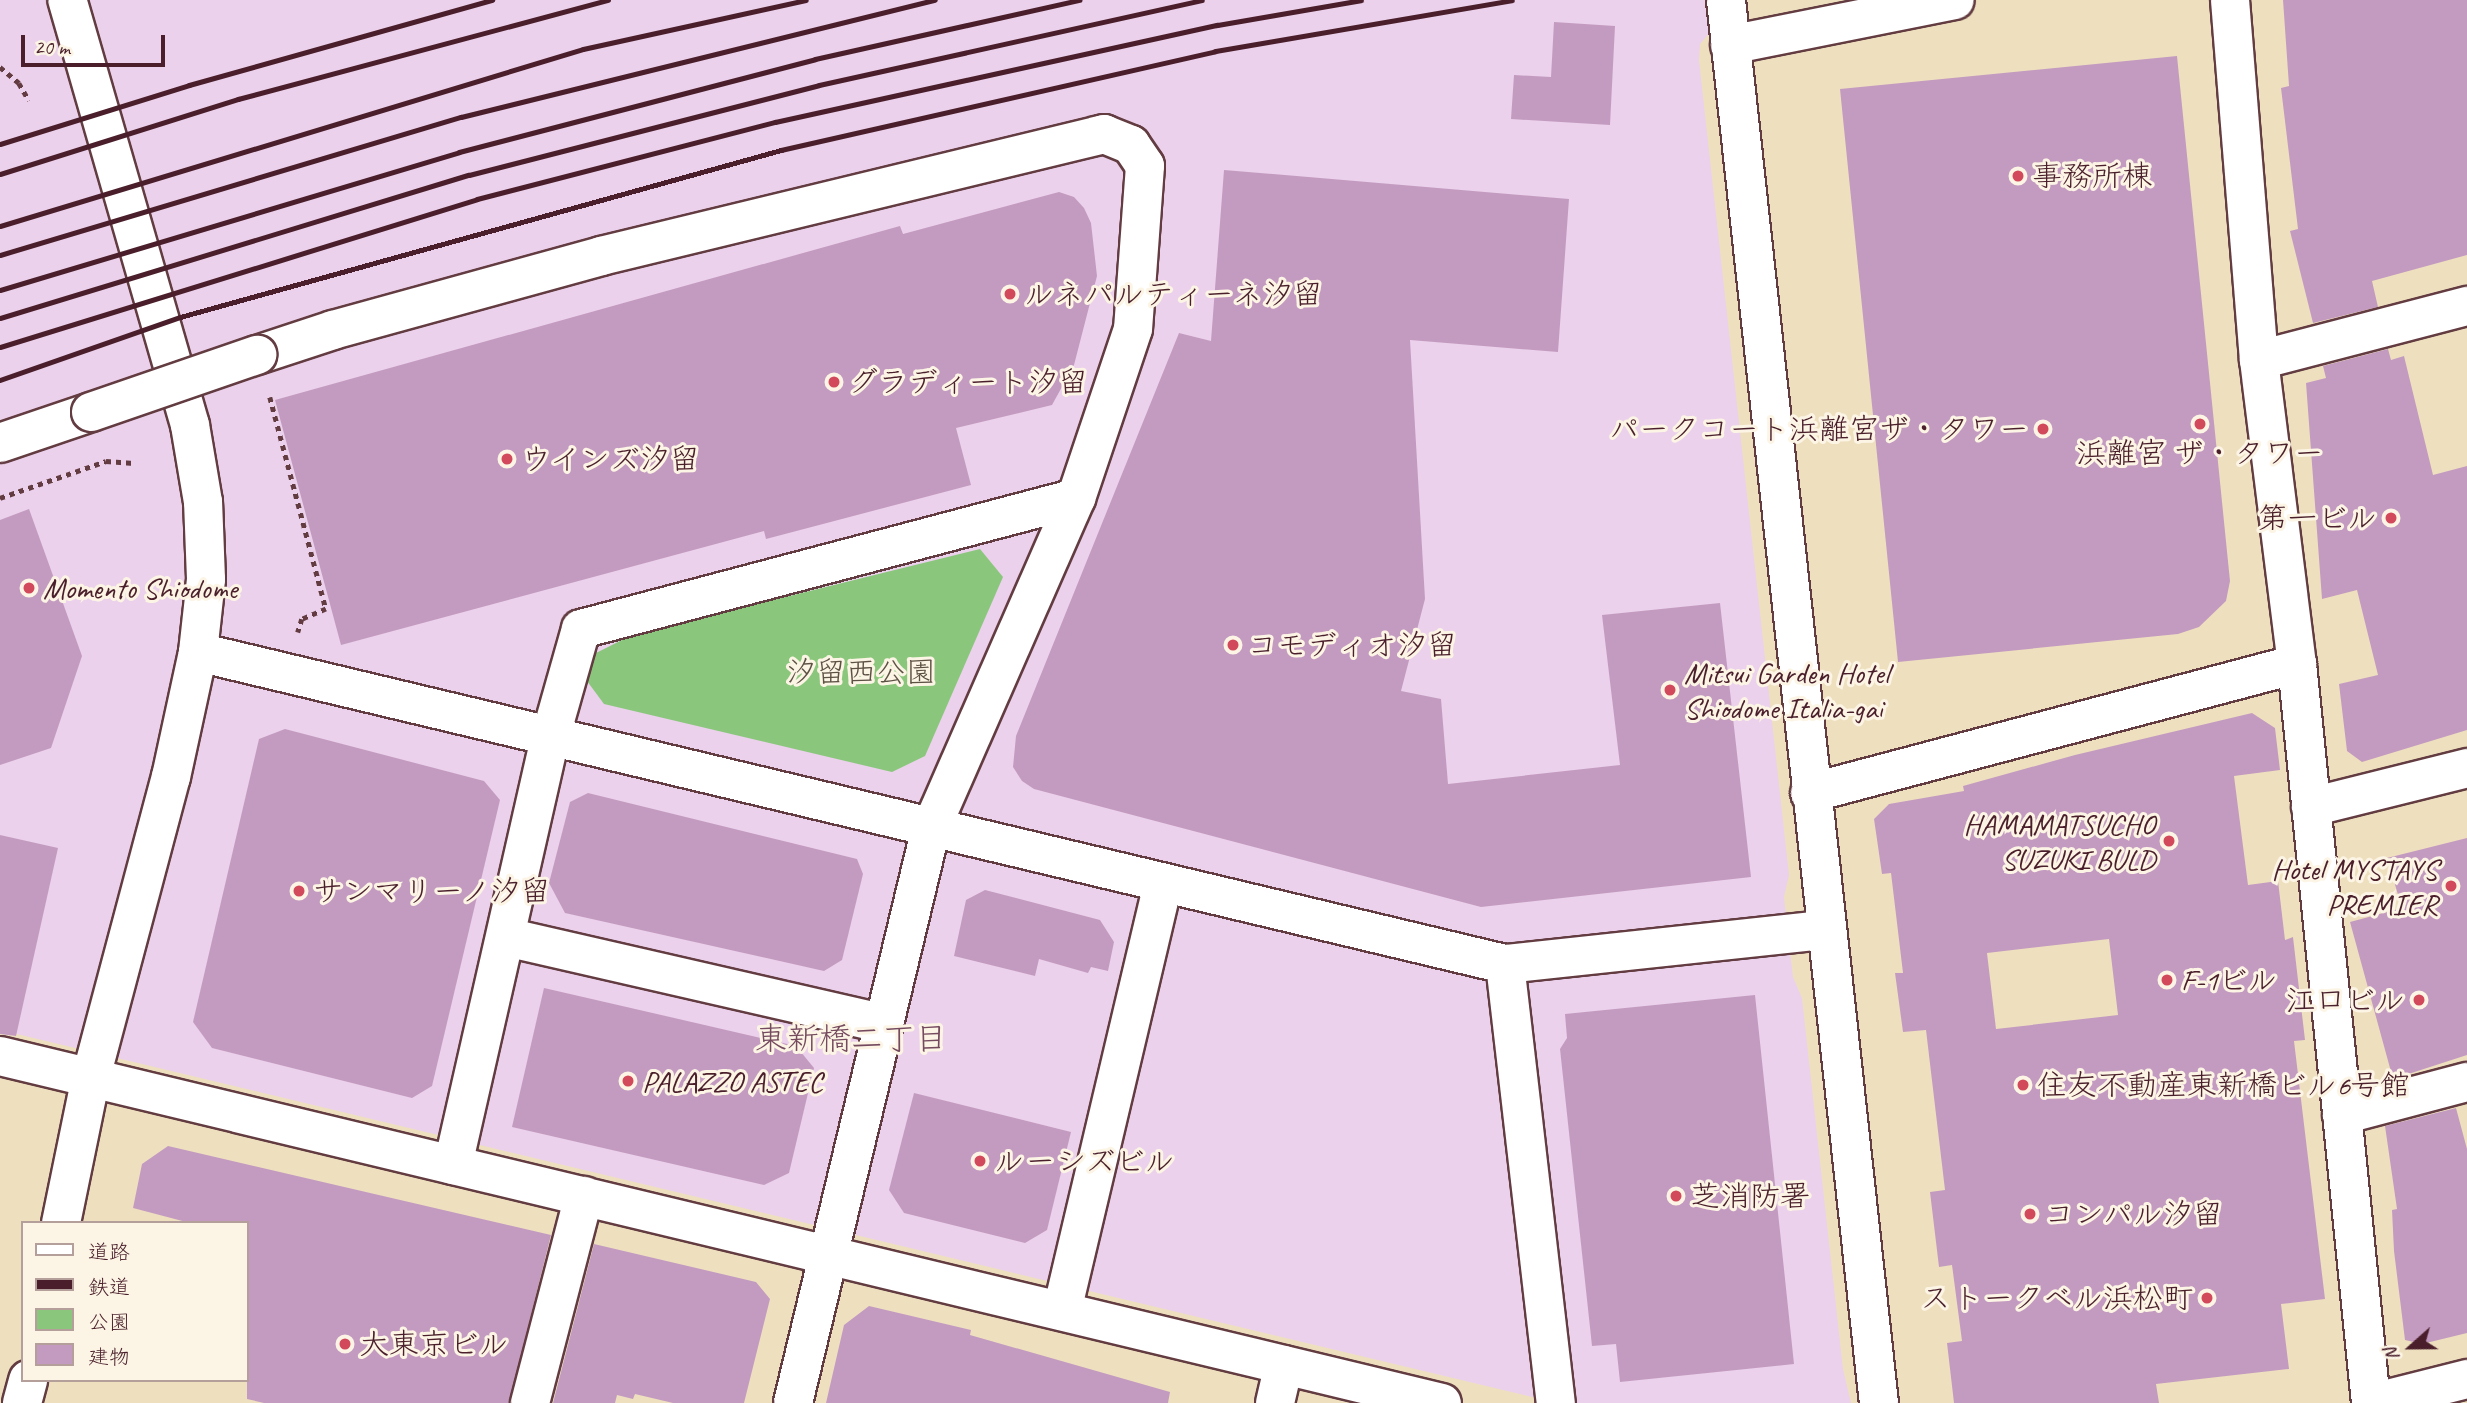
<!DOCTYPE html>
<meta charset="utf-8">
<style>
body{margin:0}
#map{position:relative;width:2467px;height:1403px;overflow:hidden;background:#eee0bf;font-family:Caveat,"Klee One",sans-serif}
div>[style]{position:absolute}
.built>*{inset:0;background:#ebd1eb}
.green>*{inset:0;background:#8ac77d}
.building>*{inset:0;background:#c49bc0}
.path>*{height:4.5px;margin-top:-2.25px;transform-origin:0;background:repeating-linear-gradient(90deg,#633c41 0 5px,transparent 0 10px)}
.roads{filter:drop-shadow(2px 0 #633c41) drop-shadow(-2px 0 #633c41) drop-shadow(0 2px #633c41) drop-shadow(0 -2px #633c41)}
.minor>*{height:38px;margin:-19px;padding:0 19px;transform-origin:19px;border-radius:19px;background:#fff}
.rail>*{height:5px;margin:-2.5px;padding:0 2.5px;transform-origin:2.5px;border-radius:2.5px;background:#4a1f2b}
.bridges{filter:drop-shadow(2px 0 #633c41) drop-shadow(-2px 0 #633c41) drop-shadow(0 2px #633c41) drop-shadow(0 -2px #633c41)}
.minor-bridge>*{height:38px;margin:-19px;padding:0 19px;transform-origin:19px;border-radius:19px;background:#fff}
.dots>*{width:19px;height:19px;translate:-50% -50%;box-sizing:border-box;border:4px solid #fcf5e5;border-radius:50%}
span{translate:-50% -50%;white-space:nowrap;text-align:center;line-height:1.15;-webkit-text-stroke:6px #fcf5e5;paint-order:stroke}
.poi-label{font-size:30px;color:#4a1f2b}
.left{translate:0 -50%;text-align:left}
.right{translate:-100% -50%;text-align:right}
.park-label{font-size:30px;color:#5d5144}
.neighbourhood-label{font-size:32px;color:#754a5f}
.legend{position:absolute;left:21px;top:1221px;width:228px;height:161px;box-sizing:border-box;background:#fcf5e5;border:2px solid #b59f9b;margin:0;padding:9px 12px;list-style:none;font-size:21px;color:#4a1f2b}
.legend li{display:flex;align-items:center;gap:14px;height:35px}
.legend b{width:35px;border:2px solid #b59f9b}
.north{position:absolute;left:2376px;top:1312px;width:70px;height:70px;-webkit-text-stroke:5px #fcf5e5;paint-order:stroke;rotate:249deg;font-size:19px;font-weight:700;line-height:28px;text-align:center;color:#4a1f2b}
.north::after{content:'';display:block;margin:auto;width:24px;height:32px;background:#4a1f2b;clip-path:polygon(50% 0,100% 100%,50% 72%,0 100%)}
.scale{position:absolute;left:21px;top:35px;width:144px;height:32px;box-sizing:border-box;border:4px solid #4a1f2b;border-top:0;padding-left:9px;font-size:21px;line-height:24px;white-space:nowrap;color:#4a1f2b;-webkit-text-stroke:5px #fcf5e5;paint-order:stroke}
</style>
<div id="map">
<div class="built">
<i style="clip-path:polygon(0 0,1716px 0,1712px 30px,1700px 44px,1699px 60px,1789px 875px,1784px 897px,1793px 977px,1802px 998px,1843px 1369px,1851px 1403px,1557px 1403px,0 1030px)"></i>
</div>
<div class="green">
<i style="clip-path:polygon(980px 549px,1003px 577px,925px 756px,892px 772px,604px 704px,587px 681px,594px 654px,632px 635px)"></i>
</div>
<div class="building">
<i style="clip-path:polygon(2283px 0,2467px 0,2467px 255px,2372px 281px,2378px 307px,2313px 323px,2290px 231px,2298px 229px,2281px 88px,2289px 86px)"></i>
<i style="clip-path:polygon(1554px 22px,1615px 26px,1610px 125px,1511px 119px,1514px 75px,1551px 77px)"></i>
<i style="clip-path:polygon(2177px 56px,2230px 581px,2226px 601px,2199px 627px,2178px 634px,1898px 662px,1840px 89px)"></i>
<i style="clip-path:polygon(1224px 170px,1569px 199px,1558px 352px,1410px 340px,1425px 599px,1401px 691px,1441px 699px,1448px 784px,1620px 765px,1602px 615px,1720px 603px,1751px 877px,1481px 907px,1034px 789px,1022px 781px,1013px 767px,1016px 736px,1179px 333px,1211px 341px)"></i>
<i style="clip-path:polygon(1059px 192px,1074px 197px,1084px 208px,1091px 223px,1097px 276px,1074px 365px,1052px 405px,956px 428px,971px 485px,766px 539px,764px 531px,341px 645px,275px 400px,900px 226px,903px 234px)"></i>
<i style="clip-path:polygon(2388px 349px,2391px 360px,2404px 356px,2433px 475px,2467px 466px,2467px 730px,2362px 762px,2347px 751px,2339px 684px,2378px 675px,2357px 590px,2322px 599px,2306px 383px,2326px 378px,2323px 366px)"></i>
<i style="clip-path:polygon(29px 509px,82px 656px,51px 748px,0 765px,0 520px)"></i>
<i style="clip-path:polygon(evenodd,2252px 713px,2275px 728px,2280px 770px,2234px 776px,2248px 885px,2278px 881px,2285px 940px,2293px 937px,2305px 1040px,2294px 1041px,2325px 1299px,2281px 1304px,2289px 1369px,2156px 1384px,2159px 1403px,1954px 1403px,1947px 1343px,1962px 1341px,1952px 1265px,1939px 1267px,1930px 1192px,1945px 1190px,1926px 1030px,1903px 1032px,1895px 973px,1903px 973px,1891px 873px,1882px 874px,1874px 819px,1889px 804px,1964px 791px,1963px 786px,2075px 755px,2252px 713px,2109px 939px,2118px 1015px,1996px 1029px,1987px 953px,2109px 939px)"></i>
<i style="clip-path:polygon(285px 729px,484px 781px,500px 800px,432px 1086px,412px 1098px,212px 1048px,193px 1022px,259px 739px)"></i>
<i style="clip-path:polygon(588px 793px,857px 859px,863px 874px,842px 960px,824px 971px,565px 913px,549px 883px,570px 802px)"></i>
<i style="clip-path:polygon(0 835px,58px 848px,16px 1036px,0 1034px)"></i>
<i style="clip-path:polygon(2467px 838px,2467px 1055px,2393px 1079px,2350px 922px,2402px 908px,2387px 858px)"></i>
<i style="clip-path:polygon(985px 890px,1100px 920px,1114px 942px,1108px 971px,1091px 967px,1088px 973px,1039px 959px,1035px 976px,954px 956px,966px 900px)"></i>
<i style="clip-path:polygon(544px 988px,796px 1046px,814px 1068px,789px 1173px,764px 1185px,512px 1127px)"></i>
<i style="clip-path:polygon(1755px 995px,1794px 1364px,1620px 1382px,1616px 1344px,1592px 1346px,1560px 1049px,1567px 1038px,1565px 1014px)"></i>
<i style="clip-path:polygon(914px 1093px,1071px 1132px,1047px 1230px,1025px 1243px,904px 1213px,889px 1190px)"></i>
<i style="clip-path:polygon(2456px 1108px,2467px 1149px,2467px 1333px,2422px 1344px,2405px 1340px,2394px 1251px,2392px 1210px,2397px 1209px,2385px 1126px)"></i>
<i style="clip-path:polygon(168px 1146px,551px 1235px,509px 1403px,264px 1403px,247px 1399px,247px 1223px,190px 1223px,133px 1208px,142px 1164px)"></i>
<i style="clip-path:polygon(594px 1244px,756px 1282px,770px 1299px,744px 1403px,673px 1403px,635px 1394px,633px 1399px,617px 1395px,615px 1403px,553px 1403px)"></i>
<i style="clip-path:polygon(869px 1306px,971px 1330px,970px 1335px,1170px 1392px,1168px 1403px,826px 1403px,844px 1325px)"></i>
</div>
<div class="path">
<i style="left:0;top:67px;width:25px;rotate:40deg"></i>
<i style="left:19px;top:83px;width:20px;rotate:60deg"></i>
<i style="left:270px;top:397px;width:219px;rotate:75.2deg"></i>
<i style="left:326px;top:609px;width:26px;rotate:157deg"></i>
<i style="left:302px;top:619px;width:14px;rotate:107deg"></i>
<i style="left:0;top:498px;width:112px;rotate:-19.2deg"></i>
<i style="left:106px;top:461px;width:28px;rotate:4deg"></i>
</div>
<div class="roads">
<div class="minor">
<i style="left:1726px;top:0;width:1411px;rotate:83.78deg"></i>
<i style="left:2230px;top:0;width:361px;rotate:85.4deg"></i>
<i style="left:2259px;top:360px;width:306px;rotate:82.9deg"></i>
<i style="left:2297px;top:664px;width:743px;rotate:84.28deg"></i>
<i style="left:1730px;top:45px;width:229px;rotate:-11.3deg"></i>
<i style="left:257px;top:355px;width:80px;rotate:-18.2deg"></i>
<i style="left:333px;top:330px;width:278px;rotate:-15.4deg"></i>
<i style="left:601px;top:256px;width:518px;rotate:-13.63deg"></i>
<i style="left:1104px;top:134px;width:29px;rotate:22deg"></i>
<i style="left:1131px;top:145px;width:25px;rotate:56deg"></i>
<i style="left:1145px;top:166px;width:163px;rotate:94.2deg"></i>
<i style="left:1133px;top:329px;width:178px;rotate:108.6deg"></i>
<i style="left:2259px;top:360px;width:215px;rotate:-14.6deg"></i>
<i style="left:0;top:443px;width:96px;rotate:-18.8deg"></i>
<i style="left:198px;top:652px;width:1344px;rotate:13.43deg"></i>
<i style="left:1505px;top:964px;width:322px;rotate:-6.1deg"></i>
<i style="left:1810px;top:793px;width:504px;rotate:-14.84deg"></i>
<i style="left:2311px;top:807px;width:161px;rotate:-14deg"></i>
<i style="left:506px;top:937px;width:386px;rotate:12.9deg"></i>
<i style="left:1505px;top:964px;width:442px;rotate:83.4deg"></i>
<i style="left:0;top:1056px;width:1483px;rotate:13.53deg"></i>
<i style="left:2342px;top:1115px;width:129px;rotate:-14.8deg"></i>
<i style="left:453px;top:1165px;width:441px;rotate:-77.2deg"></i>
<i style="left:551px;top:735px;width:110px;rotate:-74.2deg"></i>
<i style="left:581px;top:629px;width:512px;rotate:-14.82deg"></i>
<i style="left:1076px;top:498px;width:360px;rotate:113.7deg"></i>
<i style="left:931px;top:828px;width:591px;rotate:103.5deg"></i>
<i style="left:61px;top:1223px;width:149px;rotate:-78.4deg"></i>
<i style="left:91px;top:1077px;width:310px;rotate:-75.1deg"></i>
<i style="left:171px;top:777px;width:128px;rotate:-77.8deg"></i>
<i style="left:198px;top:652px;width:73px;rotate:-83.7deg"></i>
<i style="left:206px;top:579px;width:77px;rotate:-92.2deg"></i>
<i style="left:203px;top:502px;width:78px;rotate:-99.6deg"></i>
<i style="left:190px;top:425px;width:442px;rotate:-106.1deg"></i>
<i style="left:1062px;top:1311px;width:439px;rotate:-76.7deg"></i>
<i style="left:22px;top:1403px;width:24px;rotate:-75deg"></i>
<i style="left:530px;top:1403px;width:214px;rotate:-75.4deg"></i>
<i style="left:1275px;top:1403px;width:39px;rotate:-77deg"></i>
<i style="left:2372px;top:1403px;width:98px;rotate:-14.2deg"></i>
</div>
</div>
<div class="rail">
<i style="left:0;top:144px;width:198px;rotate:-17.3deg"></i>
<i style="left:189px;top:85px;width:315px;rotate:-15.7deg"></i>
<i style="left:0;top:174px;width:250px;rotate:-17.5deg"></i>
<i style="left:238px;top:99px;width:383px;rotate:-15deg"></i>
<i style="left:0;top:226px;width:609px;rotate:-16.89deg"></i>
<i style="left:583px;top:49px;width:228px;rotate:-12.4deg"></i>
<i style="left:0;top:255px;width:481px;rotate:-16.7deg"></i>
<i style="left:461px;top:117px;width:488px;rotate:-13.9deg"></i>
<i style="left:0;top:290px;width:479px;rotate:-16.7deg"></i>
<i style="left:459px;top:152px;width:368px;rotate:-14.6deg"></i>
<i style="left:815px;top:59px;width:271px;rotate:-12.6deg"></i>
<i style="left:0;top:318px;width:490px;rotate:-17deg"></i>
<i style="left:469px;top:175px;width:361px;rotate:-14.4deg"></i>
<i style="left:819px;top:85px;width:392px;rotate:-12.5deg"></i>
<i style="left:0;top:347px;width:499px;rotate:-17.2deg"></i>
<i style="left:477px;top:199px;width:308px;rotate:-14.5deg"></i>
<i style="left:775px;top:122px;width:453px;rotate:-12.4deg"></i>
<i style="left:1217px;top:25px;width:146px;rotate:-9.8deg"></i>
<i style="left:0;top:380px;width:191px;rotate:-19.3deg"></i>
<i style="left:180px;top:317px;width:624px;rotate:-15.53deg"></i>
<i style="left:781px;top:150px;width:445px;rotate:-12.8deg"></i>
<i style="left:1215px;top:51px;width:301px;rotate:-9.7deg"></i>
</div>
<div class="bridges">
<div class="minor-bridge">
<i style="left:91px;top:412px;width:176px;rotate:-19deg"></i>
</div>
</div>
<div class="dots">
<i style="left:2018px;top:176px;background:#d1495b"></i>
<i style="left:1010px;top:294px;background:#d1495b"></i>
<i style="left:834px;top:382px;background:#d1495b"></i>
<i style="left:2200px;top:424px;background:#d1495b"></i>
<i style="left:2043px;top:429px;background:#d1495b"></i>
<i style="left:507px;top:459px;background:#d1495b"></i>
<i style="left:2391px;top:518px;background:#d1495b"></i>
<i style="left:29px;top:588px;background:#d1495b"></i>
<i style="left:1233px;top:645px;background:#d1495b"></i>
<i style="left:1670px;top:690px;background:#d1495b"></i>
<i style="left:2169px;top:841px;background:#d1495b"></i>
<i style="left:2451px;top:886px;background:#d1495b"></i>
<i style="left:299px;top:891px;background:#d1495b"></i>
<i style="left:2167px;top:980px;background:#d1495b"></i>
<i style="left:2419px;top:1000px;background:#d1495b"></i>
<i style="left:628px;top:1081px;background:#d1495b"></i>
<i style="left:2023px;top:1085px;background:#d1495b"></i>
<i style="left:980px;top:1161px;background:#d1495b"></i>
<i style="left:1676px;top:1196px;background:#d1495b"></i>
<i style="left:2030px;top:1214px;background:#d1495b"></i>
<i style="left:2207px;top:1298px;background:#d1495b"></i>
<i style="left:345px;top:1344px;background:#d1495b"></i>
</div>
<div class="poi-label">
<span class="left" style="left:2032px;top:176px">事務所棟</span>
<span class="left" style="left:1024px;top:294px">ルネパルティーネ汐留</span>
<span class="left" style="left:848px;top:382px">グラディート汐留</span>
<span class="right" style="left:2029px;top:429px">パークコート浜離宮ザ・タワー</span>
<span style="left:2200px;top:453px">浜離宮 ザ・タワー</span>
<span class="left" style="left:521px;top:459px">ウインズ汐留</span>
<span class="right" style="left:2377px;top:518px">第一ビル</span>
<span class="left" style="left:43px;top:588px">Momento Shiodome</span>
<span class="left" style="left:1247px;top:645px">コモディオ汐留</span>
<span class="left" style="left:1684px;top:690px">Mitsui Garden Hotel<br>Shiodome Italia-gai</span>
<span class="right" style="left:2155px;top:841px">HAMAMATSUCHO<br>SUZUKI BULD</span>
<span class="right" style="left:2437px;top:886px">Hotel MYSTAYS<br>PREMIER</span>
<span class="left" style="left:313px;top:891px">サンマリーノ汐留</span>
<span class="left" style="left:2181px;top:980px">F-1ビル</span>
<span class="right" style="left:2405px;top:1000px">江口ビル</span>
<span class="left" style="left:642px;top:1081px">PALAZZO ASTEC</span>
<span class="left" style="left:2037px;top:1085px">住友不動産東新橋ビル6号館</span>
<span class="left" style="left:994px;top:1161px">ルーシズビル</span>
<span class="left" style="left:1690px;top:1196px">芝消防署</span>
<span class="left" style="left:2044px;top:1214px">コンパル汐留</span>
<span class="right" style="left:2193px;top:1298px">ストークベル浜松町</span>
<span class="left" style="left:359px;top:1344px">大東京ビル</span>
</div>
<div class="park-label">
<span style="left:861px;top:672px">汐留西公園</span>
</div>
<div class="neighbourhood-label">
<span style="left:851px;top:1039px">東新橋二丁目</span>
</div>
<ul class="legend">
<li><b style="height:9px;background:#fff"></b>道路</li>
<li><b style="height:9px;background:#4a1f2b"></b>鉄道</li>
<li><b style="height:19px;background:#8ac77d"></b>公園</li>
<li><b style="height:19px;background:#c49bc0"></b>建物</li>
</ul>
<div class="north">N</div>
<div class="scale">20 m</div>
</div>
